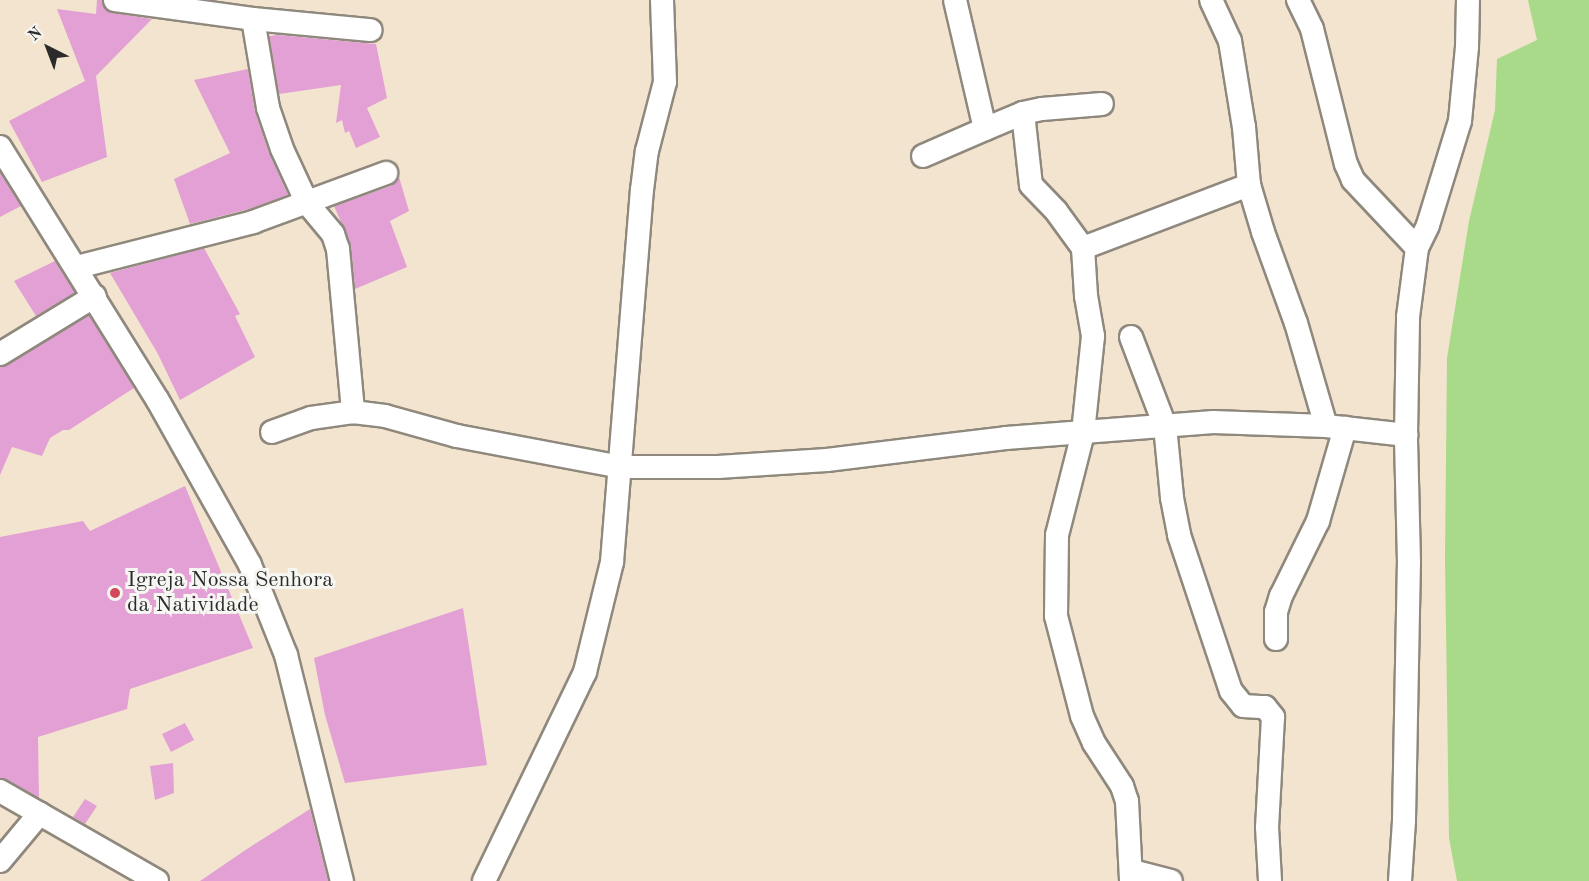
<!DOCTYPE html>
<style>
body{margin:0}
#map{position:relative;width:1589px;height:881px;overflow:hidden;background:#f3e4cf;font-family:"Old Standard TT",serif}
div>[style]{position:absolute}
.green>*{inset:0;background:#a8da89}
.building>*{inset:0;background:#e2a0d4}
.roads{filter:drop-shadow(2px 0 #8f887d) drop-shadow(-2px 0 #8f887d) drop-shadow(0 2px #8f887d) drop-shadow(0 -2px #8f887d)}
.minor>*{height:22px;margin:-11px;padding:0 11px;transform-origin:11px;border-radius:11px;background:#fff}
.dots>*{width:16px;height:16px;translate:-50% -50%;box-sizing:border-box;border:3px solid #f6f6f2;border-radius:50%}
span{translate:-50% -50%;white-space:nowrap;text-align:center;line-height:1.15;-webkit-text-stroke:6px #f6f6f2;paint-order:stroke}
.poi-label{font-size:22px;color:#2b2b2b}
.left{translate:0 -50%;text-align:left}
.north{position:absolute;left:18px;top:18px;width:60px;height:60px;-webkit-text-stroke:4px #f6f6f2;paint-order:stroke;rotate:318deg;font-size:16px;font-weight:700;line-height:24px;text-align:center;color:#2b2b2b}
.north::after{content:'';display:block;margin:auto;width:21px;height:27px;background:#2b2b2b;clip-path:polygon(50% 0,100% 100%,50% 72%,0 100%)}
</style>
<div id="map">
<div class="green">
<i style="clip-path:polygon(1528px 0,1589px 0,1589px 881px,1457px 881px,1449px 838px,1445px 559px,1447px 358px,1469px 221px,1495px 110px,1497px 59px,1537px 40px)"></i>
</div>
<div class="building">
<i style="clip-path:polygon(97px 0,102px 0,106px 10px,113px 13px,152px 19px,96px 76px,107px 157px,42px 182px,9px 121px,85px 81px,57px 9px,96px 14px)"></i>
<i style="clip-path:polygon(278px 35px,376px 44px,387px 98px,367px 108px,380px 137px,356px 148px,349px 131px,345px 133px,342px 120px,336px 123px,341px 85px,279px 94px,269px 36px)"></i>
<i style="clip-path:polygon(248px 69px,255px 112px,269px 153px,288px 195px,249px 209px,190px 224px,174px 179px,230px 153px,194px 80px)"></i>
<i style="clip-path:polygon(0 173px,21px 206px,0 217px)"></i>
<i style="clip-path:polygon(399px 177px,409px 211px,390px 221px,407px 267px,355px 289px,351px 245px,334px 206px,391px 186px)"></i>
<i style="clip-path:polygon(204px 248px,240px 314px,235px 316px,255px 357px,180px 400px,158px 354px,110px 273px)"></i>
<i style="clip-path:polygon(55px 261px,75px 293px,36px 316px,14px 281px)"></i>
<i style="clip-path:polygon(89px 315px,134px 388px,69px 430px,63px 430px,50px 438px,42px 456px,12px 447px,0 475px,0 367px)"></i>
<i style="clip-path:polygon(185px 486px,253px 648px,130px 689px,127px 709px,38px 737px,39px 798px,0 778px,0 537px,83px 521px,90px 531px)"></i>
<i style="clip-path:polygon(463px 608px,487px 765px,345px 783px,325px 715px,314px 658px)"></i>
<i style="clip-path:polygon(185px 723px,194px 740px,171px 752px,162px 734px)"></i>
<i style="clip-path:polygon(173px 763px,174px 793px,155px 800px,150px 766px)"></i>
<i style="clip-path:polygon(85px 799px,97px 806px,85px 824px,73px 817px)"></i>
<i style="clip-path:polygon(310px 809px,328px 881px,200px 881px,247px 849px)"></i>
</div>
<div class="roads">
<div class="minor">
<i style="left:115px;top:0;width:139px;rotate:7.8deg"></i>
<i style="left:253px;top:19px;width:118px;rotate:5.4deg"></i>
<i style="left:955px;top:0;width:132px;rotate:76.9deg"></i>
<i style="left:985px;top:129px;width:41px;rotate:-22.8deg"></i>
<i style="left:1023px;top:113px;width:19px;rotate:-12deg"></i>
<i style="left:1042px;top:109px;width:60px;rotate:-4.8deg"></i>
<i style="left:1211px;top:0;width:45px;rotate:65.1deg"></i>
<i style="left:1230px;top:41px;width:87px;rotate:80.8deg"></i>
<i style="left:1244px;top:127px;width:58px;rotate:85.1deg"></i>
<i style="left:1249px;top:185px;width:49px;rotate:73.4deg"></i>
<i style="left:1263px;top:232px;width:97px;rotate:70.1deg"></i>
<i style="left:1296px;top:323px;width:107px;rotate:73.8deg"></i>
<i style="left:1298px;top:0;width:32px;rotate:64deg"></i>
<i style="left:1312px;top:29px;width:139px;rotate:75.9deg"></i>
<i style="left:1346px;top:164px;width:17px;rotate:66deg"></i>
<i style="left:1353px;top:180px;width:93px;rotate:46.7deg"></i>
<i style="left:253px;top:19px;width:90px;rotate:80.4deg"></i>
<i style="left:268px;top:108px;width:43px;rotate:71.1deg"></i>
<i style="left:282px;top:149px;width:60px;rotate:65.2deg"></i>
<i style="left:307px;top:203px;width:40px;rotate:50deg"></i>
<i style="left:333px;top:234px;width:16px;rotate:72deg"></i>
<i style="left:338px;top:249px;width:164px;rotate:84.7deg"></i>
<i style="left:1023px;top:113px;width:72px;rotate:83.7deg"></i>
<i style="left:1031px;top:185px;width:36px;rotate:46deg"></i>
<i style="left:1056px;top:211px;width:46px;rotate:53.9deg"></i>
<i style="left:1083px;top:248px;width:48px;rotate:86.4deg"></i>
<i style="left:1086px;top:296px;width:41px;rotate:80.1deg"></i>
<i style="left:1093px;top:336px;width:98px;rotate:95.9deg"></i>
<i style="left:1083px;top:433px;width:105px;rotate:104.3deg"></i>
<i style="left:1057px;top:535px;width:81px;rotate:90.7deg"></i>
<i style="left:1056px;top:616px;width:103px;rotate:75.4deg"></i>
<i style="left:1082px;top:716px;width:30px;rotate:66deg"></i>
<i style="left:1094px;top:743px;width:51px;rotate:56.9deg"></i>
<i style="left:1122px;top:786px;width:16px;rotate:72deg"></i>
<i style="left:1127px;top:801px;width:80px;rotate:87.1deg"></i>
<i style="left:0;top:147px;width:297px;rotate:58.1deg"></i>
<i style="left:157px;top:399px;width:190px;rotate:60.7deg"></i>
<i style="left:250px;top:565px;width:97px;rotate:68.2deg"></i>
<i style="left:286px;top:655px;width:233px;rotate:76.1deg"></i>
<i style="left:923px;top:156px;width:68px;rotate:-23.5deg"></i>
<i style="left:1083px;top:248px;width:178px;rotate:-20.8deg"></i>
<i style="left:77px;top:267px;width:182px;rotate:-14.3deg"></i>
<i style="left:253px;top:222px;width:142px;rotate:-20.2deg"></i>
<i style="left:1131px;top:337px;width:95px;rotate:69.1deg"></i>
<i style="left:1165px;top:426px;width:72px;rotate:84.4deg"></i>
<i style="left:1172px;top:498px;width:38px;rotate:79deg"></i>
<i style="left:1179px;top:535px;width:164px;rotate:71.6deg"></i>
<i style="left:1231px;top:691px;width:19px;rotate:51deg"></i>
<i style="left:1243px;top:706px;width:22px;rotate:3deg"></i>
<i style="left:1265px;top:707px;width:13px;rotate:51deg"></i>
<i style="left:1273px;top:717px;width:110px;rotate:93.1deg"></i>
<i style="left:1267px;top:827px;width:54px;rotate:86.8deg"></i>
<i style="left:0;top:354px;width:111px;rotate:-31.4deg"></i>
<i style="left:272px;top:432px;width:41px;rotate:-19.7deg"></i>
<i style="left:311px;top:418px;width:42px;rotate:-8.1deg"></i>
<i style="left:353px;top:412px;width:32px;rotate:7deg"></i>
<i style="left:385px;top:416px;width:75px;rotate:15.5deg"></i>
<i style="left:457px;top:436px;width:167px;rotate:10.7deg"></i>
<i style="left:621px;top:467px;width:97px"></i>
<i style="left:718px;top:467px;width:109px;rotate:-3.7deg"></i>
<i style="left:827px;top:460px;width:180px;rotate:-7deg"></i>
<i style="left:1006px;top:438px;width:208px;rotate:-4.4deg"></i>
<i style="left:1213px;top:422px;width:113px;rotate:2deg"></i>
<i style="left:1326px;top:426px;width:81px;rotate:6.4deg"></i>
<i style="left:1276px;top:639px;width:27px;rotate:-90deg"></i>
<i style="left:1276px;top:612px;width:17px;rotate:-73deg"></i>
<i style="left:1281px;top:596px;width:84px;rotate:-63.7deg"></i>
<i style="left:1318px;top:521px;width:97px;rotate:-73.8deg"></i>
<i style="left:0;top:791px;width:181px;rotate:29.8deg"></i>
<i style="left:0;top:861px;width:62px;rotate:-50.2deg"></i>
<i style="left:1132px;top:871px;width:40px;rotate:14.4deg"></i>
<i style="left:484px;top:881px;width:232px;rotate:-64.2deg"></i>
<i style="left:585px;top:672px;width:113px;rotate:-76.2deg"></i>
<i style="left:612px;top:562px;width:373px;rotate:-85.4deg"></i>
<i style="left:642px;top:190px;width:39px;rotate:-83deg"></i>
<i style="left:647px;top:151px;width:71px;rotate:-75.4deg"></i>
<i style="left:665px;top:82px;width:82px;rotate:-92.1deg"></i>
<i style="left:1400px;top:881px;width:61px;rotate:-86.2deg"></i>
<i style="left:1404px;top:820px;width:258px;rotate:-88.9deg"></i>
<i style="left:1409px;top:562px;width:127px;rotate:-91.4deg"></i>
<i style="left:1406px;top:435px;width:118px;rotate:-89deg"></i>
<i style="left:1408px;top:317px;width:70px;rotate:-82.6deg"></i>
<i style="left:1417px;top:248px;width:25px;rotate:-64deg"></i>
<i style="left:1428px;top:225px;width:109px;rotate:-72.9deg"></i>
<i style="left:1460px;top:121px;width:74px;rotate:-84.6deg"></i>
<i style="left:1467px;top:47px;width:47px;rotate:-88.8deg"></i>
</div>
</div>
<div class="dots">
<i style="left:115px;top:593px;background:#d1495b"></i>
</div>
<div class="poi-label">
<span class="left" style="left:127px;top:593px">Igreja Nossa Senhora<br>da Natividade</span>
</div>
<div class="north">N</div>
</div>
